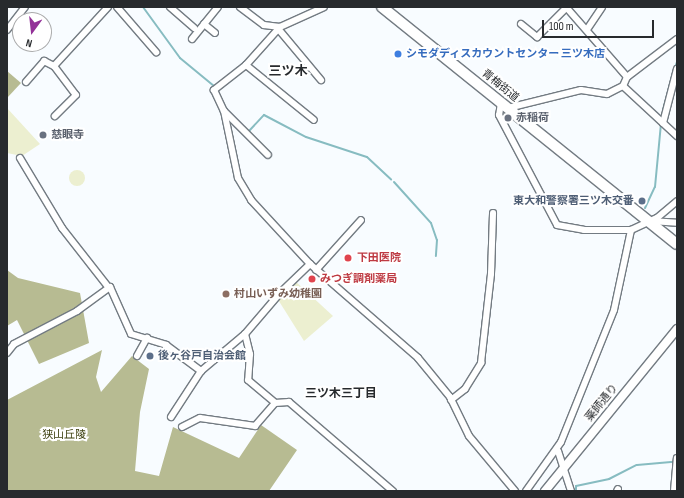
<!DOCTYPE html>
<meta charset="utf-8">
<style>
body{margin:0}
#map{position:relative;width:684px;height:498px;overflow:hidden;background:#f8fcff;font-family:"Sofia Sans Condensed","Noto Sans JP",sans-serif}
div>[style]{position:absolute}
.green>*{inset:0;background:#ecefd0}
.round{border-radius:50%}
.forest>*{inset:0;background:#b7bb92}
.stream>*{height:2px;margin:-1px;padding:0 1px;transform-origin:1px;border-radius:1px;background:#87bcc1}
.roads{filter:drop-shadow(1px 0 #737b82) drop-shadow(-1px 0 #737b82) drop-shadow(0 1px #737b82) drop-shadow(0 -1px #737b82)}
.minor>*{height:6px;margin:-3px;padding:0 3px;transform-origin:3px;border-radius:3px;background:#fff}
.tertiary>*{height:8px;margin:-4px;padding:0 4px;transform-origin:4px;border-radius:4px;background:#fff}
.primary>*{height:10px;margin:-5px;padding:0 5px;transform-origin:5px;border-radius:5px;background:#fff}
.dots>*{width:11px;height:11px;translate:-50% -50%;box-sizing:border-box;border:2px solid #fff;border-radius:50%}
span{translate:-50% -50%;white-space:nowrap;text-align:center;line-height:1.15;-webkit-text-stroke:4px #fff;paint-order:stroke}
.shop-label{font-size:11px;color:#366cbe;font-weight:700}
.left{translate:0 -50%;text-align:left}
.street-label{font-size:11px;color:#272a2d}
.worship-label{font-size:11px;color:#5b616d;font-weight:700}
.service-label{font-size:11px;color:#4e5e75;font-weight:700}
.right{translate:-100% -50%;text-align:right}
.health-label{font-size:11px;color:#be3a42;font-weight:700}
.education-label{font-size:11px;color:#785e54;font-weight:700}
.park-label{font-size:11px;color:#3e4110}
.neighbourhood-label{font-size:12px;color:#272a2d;font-weight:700}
.quarter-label{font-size:13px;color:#272a2d;font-weight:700}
.frame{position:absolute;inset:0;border:8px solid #272a2d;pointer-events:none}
.north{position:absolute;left:12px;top:12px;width:40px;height:40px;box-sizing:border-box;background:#fff;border:1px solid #a9aaab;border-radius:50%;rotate:195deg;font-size:11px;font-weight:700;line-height:16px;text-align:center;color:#272a2d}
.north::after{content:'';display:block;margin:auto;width:14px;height:18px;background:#933198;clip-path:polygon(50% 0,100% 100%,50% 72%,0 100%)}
.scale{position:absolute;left:542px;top:20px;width:112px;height:18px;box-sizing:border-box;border:2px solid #272a2d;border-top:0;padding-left:5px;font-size:12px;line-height:14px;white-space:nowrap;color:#272a2d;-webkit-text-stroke:3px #fff;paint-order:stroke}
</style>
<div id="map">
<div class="green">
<i style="clip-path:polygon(7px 108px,40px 144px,22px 156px,7px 153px)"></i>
<i class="round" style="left:69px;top:170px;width:16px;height:16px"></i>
<i style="clip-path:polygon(294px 280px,333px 316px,304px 341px,277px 298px)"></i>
</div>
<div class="forest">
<i style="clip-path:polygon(7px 71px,21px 83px,7px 98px)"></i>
<i style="clip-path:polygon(7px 270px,18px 278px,80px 293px,89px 343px,39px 364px,17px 320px,7px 326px)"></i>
<i style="clip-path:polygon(102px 350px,96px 377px,101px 392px,132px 356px,149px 369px,140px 412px,135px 471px,159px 476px,173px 427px,239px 458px,261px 425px,297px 450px,269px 491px,7px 491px,7px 400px)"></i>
</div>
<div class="stream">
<i style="left:143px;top:7px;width:63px;rotate:54deg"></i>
<i style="left:180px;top:58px;width:44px;rotate:39.5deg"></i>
<i style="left:675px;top:68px;width:6px;rotate:-72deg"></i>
<i style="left:663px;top:110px;width:39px;rotate:-75deg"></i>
<i style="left:249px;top:131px;width:22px;rotate:-47deg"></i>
<i style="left:264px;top:115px;width:47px;rotate:27.6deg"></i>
<i style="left:306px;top:137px;width:64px;rotate:18.2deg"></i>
<i style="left:367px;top:157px;width:33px;rotate:43deg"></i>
<i style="left:394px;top:182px;width:55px;rotate:47.9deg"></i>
<i style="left:431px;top:223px;width:18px;rotate:71deg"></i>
<i style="left:437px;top:240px;width:16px;rotate:94deg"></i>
<i style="left:645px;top:208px;width:23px;rotate:-65deg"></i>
<i style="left:655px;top:187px;width:63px;rotate:-84.6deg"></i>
<i style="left:576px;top:491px;width:5px;rotate:-90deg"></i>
<i style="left:576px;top:486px;width:34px;rotate:-12deg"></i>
<i style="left:609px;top:479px;width:31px;rotate:-27deg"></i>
<i style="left:637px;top:465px;width:37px;rotate:-5deg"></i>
</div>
<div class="roads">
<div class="minor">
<i style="left:117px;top:7px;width:60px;rotate:49.1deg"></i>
<i style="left:170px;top:7px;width:32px;rotate:41deg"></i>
<i style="left:240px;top:7px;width:30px;rotate:37deg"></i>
<i style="left:264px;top:25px;width:16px;rotate:7deg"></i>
<i style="left:280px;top:27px;width:48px;rotate:-24.4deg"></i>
<i style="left:566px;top:7px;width:93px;rotate:48.9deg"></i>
<i style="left:204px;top:24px;width:14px;rotate:39deg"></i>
<i style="left:521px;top:24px;width:21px;rotate:39deg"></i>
<i style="left:537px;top:37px;width:42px;rotate:-45deg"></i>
<i style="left:280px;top:27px;width:51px;rotate:131.8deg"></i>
<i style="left:246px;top:65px;width:41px;rotate:142deg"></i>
<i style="left:214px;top:90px;width:23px;rotate:65deg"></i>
<i style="left:224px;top:111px;width:68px;rotate:78.2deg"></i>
<i style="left:238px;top:178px;width:26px;rotate:59deg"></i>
<i style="left:251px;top:200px;width:87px;rotate:47.3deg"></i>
<i style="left:310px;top:264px;width:143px;rotate:41deg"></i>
<i style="left:418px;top:358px;width:50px;rotate:50.6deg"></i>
<i style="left:450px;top:397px;width:43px;rotate:64deg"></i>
<i style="left:469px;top:436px;width:72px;rotate:50.1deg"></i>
<i style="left:588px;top:28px;width:25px;rotate:-56deg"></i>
<i style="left:7px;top:30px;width:29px;rotate:-52deg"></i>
<i style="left:280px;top:31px;width:64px;rotate:50.1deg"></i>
<i style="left:192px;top:39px;width:41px;rotate:-50.9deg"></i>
<i style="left:246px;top:65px;width:87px;rotate:39deg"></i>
<i style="left:54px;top:66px;width:80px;rotate:-47.5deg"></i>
<i style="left:26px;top:82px;width:28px;rotate:-49deg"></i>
<i style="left:44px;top:61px;width:11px;rotate:27deg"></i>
<i style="left:54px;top:66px;width:36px;rotate:53deg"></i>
<i style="left:76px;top:95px;width:30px;rotate:135deg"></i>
<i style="left:623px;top:86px;width:74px;rotate:42.8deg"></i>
<i style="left:501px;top:103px;width:12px;rotate:99deg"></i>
<i style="left:499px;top:115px;width:124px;rotate:62.2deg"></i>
<i style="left:557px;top:225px;width:27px;rotate:10deg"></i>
<i style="left:584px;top:230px;width:47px"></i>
<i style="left:631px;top:230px;width:29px;rotate:-25deg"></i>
<i style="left:657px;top:218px;width:26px;rotate:-40deg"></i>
<i style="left:508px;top:108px;width:75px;rotate:-13.9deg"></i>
<i style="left:581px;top:90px;width:26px;rotate:9deg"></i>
<i style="left:607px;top:94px;width:18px;rotate:-27deg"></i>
<i style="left:623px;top:86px;width:10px;rotate:-66deg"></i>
<i style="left:627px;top:77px;width:63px;rotate:-37.2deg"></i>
<i style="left:224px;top:111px;width:62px;rotate:45deg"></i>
<i style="left:663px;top:123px;width:56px;rotate:-75.5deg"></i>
<i style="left:20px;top:158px;width:82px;rotate:59deg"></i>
<i style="left:62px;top:228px;width:76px;rotate:51.9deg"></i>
<i style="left:651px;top:221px;width:26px;rotate:4deg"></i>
<i style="left:316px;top:270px;width:67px;rotate:-48deg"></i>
<i style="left:245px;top:334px;width:21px;rotate:76deg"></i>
<i style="left:250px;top:354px;width:26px;rotate:94deg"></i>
<i style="left:248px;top:380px;width:35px;rotate:40deg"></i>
<i style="left:275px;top:403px;width:14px;rotate:-4deg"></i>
<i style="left:289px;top:402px;width:137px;rotate:40.6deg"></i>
<i style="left:7px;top:353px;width:11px;rotate:-52deg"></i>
<i style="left:14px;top:344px;width:71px;rotate:-27.6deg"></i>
<i style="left:77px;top:311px;width:41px;rotate:-36deg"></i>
<i style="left:110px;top:287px;width:51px;rotate:65.9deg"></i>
<i style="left:131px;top:334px;width:37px;rotate:17deg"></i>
<i style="left:166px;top:345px;width:44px;rotate:36.6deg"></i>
<i style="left:137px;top:356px;width:21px;rotate:-61deg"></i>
<i style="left:451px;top:400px;width:18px;rotate:-38deg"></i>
<i style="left:465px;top:389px;width:31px;rotate:-58deg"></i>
<i style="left:481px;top:363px;width:90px;rotate:-83.6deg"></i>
<i style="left:491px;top:274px;width:61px;rotate:-88.1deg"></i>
<i style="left:171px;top:417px;width:55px;rotate:-56.9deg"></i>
<i style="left:201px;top:371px;width:57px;rotate:-40.1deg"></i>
<i style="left:245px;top:334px;width:54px;rotate:-49.5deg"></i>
<i style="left:280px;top:293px;width:42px;rotate:-44deg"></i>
<i style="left:182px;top:427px;width:20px;rotate:-27deg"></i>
<i style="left:200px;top:418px;width:56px;rotate:8.3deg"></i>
<i style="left:255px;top:426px;width:30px;rotate:-49deg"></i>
<i style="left:558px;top:451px;width:42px;rotate:72deg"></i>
<i style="left:526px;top:491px;width:60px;rotate:-54.5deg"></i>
<i style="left:561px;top:442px;width:142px;rotate:-68.1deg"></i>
<i style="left:614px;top:310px;width:82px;rotate:-78deg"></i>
<i style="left:617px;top:491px;width:2px;rotate:-63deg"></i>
<i style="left:674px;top:491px;width:33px;rotate:-85deg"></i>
</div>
<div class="tertiary">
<i style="left:545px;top:491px;width:209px;rotate:-50.8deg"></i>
</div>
<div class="primary">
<i style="left:382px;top:7px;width:378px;rotate:38.8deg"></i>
</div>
</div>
<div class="dots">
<i style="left:398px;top:54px;background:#3f7fe0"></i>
<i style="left:508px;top:118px;background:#6b7280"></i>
<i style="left:43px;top:135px;background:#6b7280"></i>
<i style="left:642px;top:201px;background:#5c6f8a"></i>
<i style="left:348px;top:258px;background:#e0444e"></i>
<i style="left:312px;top:279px;background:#e0444e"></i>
<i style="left:226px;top:294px;background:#8d6e63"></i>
<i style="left:150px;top:356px;background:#5c6f8a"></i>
</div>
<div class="shop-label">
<span class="left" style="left:406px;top:54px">シモダディスカウントセンター 三ツ木店</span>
</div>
<div class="street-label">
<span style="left:500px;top:86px;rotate:39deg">青梅街道</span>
<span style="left:602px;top:403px;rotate:-51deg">薬師通り</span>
</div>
<div class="worship-label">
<span class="left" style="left:516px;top:118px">赤稲荷</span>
<span class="left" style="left:51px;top:135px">慈眼寺</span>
</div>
<div class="service-label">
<span class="right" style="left:634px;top:201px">東大和警察署三ツ木交番</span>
<span class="left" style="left:158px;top:356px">後ヶ谷戸自治会館</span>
</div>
<div class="health-label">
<span class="left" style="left:357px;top:258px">下田医院</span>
<span class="left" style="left:320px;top:279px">みつぎ調剤薬局</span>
</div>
<div class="education-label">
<span class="left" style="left:234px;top:294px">村山いずみ幼稚園</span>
</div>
<div class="park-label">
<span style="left:64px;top:435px">狭山丘陵</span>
</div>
<div class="neighbourhood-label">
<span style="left:341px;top:394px">三ツ木三丁目</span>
</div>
<div class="quarter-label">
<span style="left:288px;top:71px">三ツ木</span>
</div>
<div class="frame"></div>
<div class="north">N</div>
<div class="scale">100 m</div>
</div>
